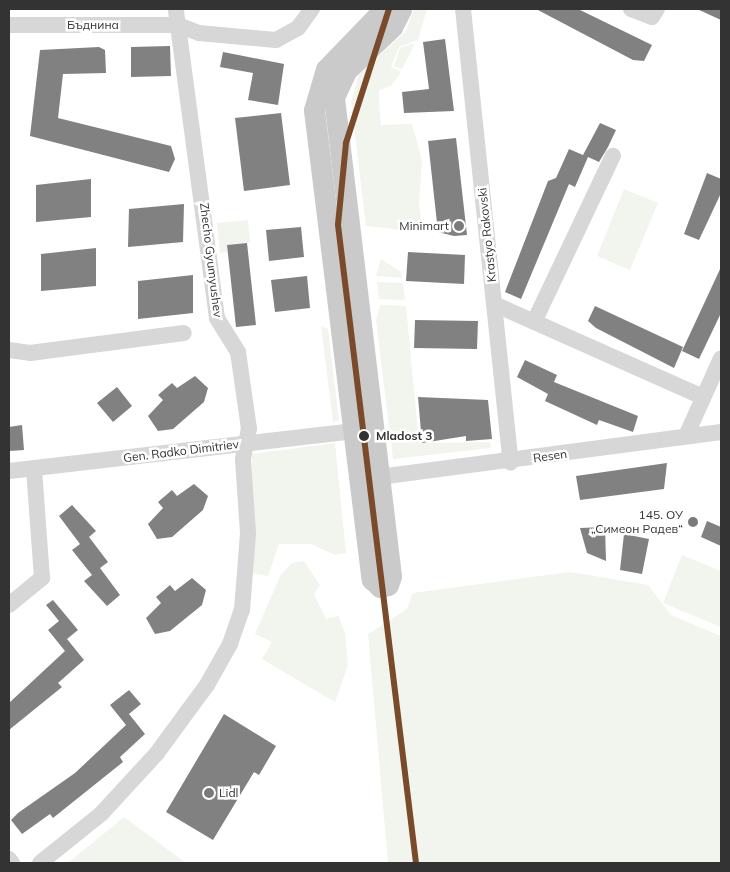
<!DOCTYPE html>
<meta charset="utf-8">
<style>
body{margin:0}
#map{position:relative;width:730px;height:872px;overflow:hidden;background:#fff;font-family:Mulish,sans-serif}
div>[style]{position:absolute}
.green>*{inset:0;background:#f1f5ed}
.building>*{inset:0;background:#818181}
.minor>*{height:16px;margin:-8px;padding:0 8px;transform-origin:8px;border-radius:8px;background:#d7d7d7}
.major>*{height:21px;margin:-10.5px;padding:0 10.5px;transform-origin:10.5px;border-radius:10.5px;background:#cacaca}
.metro-1>*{height:6px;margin:-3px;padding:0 3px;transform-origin:3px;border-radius:3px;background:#7a4b2a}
.dots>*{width:14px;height:14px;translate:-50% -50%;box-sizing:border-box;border:2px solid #fff;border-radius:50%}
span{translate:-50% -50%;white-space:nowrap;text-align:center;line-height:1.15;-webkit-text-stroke:5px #fff;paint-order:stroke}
.street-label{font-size:12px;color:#333}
.poi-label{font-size:12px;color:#333}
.right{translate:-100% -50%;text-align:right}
.left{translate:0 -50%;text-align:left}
.stop-label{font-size:12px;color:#333;font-weight:700}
.frame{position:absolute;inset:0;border:10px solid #333;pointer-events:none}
</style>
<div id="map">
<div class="green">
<i style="clip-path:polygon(414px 9px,427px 9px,418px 40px,399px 47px,391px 67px,401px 72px,391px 86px,379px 90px,379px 102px,381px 125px,412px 124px,422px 160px,419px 204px,423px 232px,366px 226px,351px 102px,359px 74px,406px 31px)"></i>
<i style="clip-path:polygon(415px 43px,402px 69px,394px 66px,400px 48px)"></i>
<i style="clip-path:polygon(624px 189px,658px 203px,630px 270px,597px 256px)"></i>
<i style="clip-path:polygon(248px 220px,250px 242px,227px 245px,227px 252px,220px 253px,217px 223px)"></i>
<i style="clip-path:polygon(381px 259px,401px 272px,402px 278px,376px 276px)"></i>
<i style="clip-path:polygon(377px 282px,403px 283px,405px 300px,379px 299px)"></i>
<i style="clip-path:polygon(380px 305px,406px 306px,419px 443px,490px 442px,491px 448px,393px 459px,376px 320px)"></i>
<i style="clip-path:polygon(321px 326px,328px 329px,339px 420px,333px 422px)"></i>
<i style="clip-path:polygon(335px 443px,346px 553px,335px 555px,311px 544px,279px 544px,268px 576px,253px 573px,252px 454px)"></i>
<i style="clip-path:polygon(682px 555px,721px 571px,721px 627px,663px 603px)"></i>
<i style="clip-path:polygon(304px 561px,320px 585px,314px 594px,326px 619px,338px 616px,345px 632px,348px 665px,335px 702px,262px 659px,272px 642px,255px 634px,281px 574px,292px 563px)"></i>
<i style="clip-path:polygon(570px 572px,648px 585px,671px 615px,721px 636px,721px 863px,388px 863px,368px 634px,407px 609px,413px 593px)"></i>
<i style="clip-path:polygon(124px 817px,186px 863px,68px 863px)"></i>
</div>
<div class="building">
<i style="clip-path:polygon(536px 9px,578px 9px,652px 45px,644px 61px,633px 60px)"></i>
<i style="clip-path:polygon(697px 9px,721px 9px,721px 20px)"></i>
<i style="clip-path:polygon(445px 39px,454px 111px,404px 113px,402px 92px,429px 89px,423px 42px)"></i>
<i style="clip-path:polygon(170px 46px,171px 76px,131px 77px,131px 47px)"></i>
<i style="clip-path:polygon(99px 47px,105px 50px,106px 73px,63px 74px,58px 118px,171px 146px,175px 159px,169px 172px,30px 136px,40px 50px)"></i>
<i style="clip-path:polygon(223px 52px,284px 64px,278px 105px,248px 100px,253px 73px,220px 67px)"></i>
<i style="clip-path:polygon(281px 113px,290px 185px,244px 191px,235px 118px)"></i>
<i style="clip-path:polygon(600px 123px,616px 130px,608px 147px,599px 162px,588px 157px,575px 187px,569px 184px,521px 299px,505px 292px,548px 181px,556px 178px,569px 149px,583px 155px)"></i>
<i style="clip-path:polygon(456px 138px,467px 235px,454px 236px,438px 232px,428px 141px)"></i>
<i style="clip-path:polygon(707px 173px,721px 179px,721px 193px,699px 240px,684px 234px)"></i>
<i style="clip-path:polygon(91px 179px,91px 217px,36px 222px,36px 185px)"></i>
<i style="clip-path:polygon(184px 204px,183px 242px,128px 247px,129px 209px)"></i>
<i style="clip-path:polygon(301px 227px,304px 257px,269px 261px,266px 230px)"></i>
<i style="clip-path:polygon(247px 243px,256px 325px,236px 327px,227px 245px)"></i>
<i style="clip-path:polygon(96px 248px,96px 286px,41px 291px,41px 254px)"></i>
<i style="clip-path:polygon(408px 252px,465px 255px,464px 284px,406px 281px)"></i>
<i style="clip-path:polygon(721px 267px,721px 313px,699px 359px,682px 351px)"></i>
<i style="clip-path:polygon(193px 275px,193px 313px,138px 319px,138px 281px)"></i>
<i style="clip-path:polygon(307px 276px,310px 308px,275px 312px,271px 280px)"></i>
<i style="clip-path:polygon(595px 306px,683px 347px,674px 368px,596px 328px,588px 321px)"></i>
<i style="clip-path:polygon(415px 320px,478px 321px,477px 349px,414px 348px)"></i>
<i style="clip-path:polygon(525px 360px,557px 375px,554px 382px,638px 416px,633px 432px,599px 420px,597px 425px,545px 401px,548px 394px,517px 377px)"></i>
<i style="clip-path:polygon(195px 376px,208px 388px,204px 402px,173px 429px,158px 431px,148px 416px,163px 400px,158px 395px,172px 383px,177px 388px)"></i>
<i style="clip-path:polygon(117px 387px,132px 406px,113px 422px,97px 403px)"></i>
<i style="clip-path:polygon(418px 397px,488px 400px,492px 439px,466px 441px,466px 436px,422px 443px)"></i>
<i style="clip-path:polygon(22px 425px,24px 450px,9px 451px,9px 427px)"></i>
<i style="clip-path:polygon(667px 463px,664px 489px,580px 500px,576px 476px)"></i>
<i style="clip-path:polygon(194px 484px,208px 496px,203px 510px,172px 537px,157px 539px,148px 524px,163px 508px,158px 502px,172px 490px,177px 496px)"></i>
<i style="clip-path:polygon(72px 505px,96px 531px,89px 537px,108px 562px,100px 568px,120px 595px,107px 606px,84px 581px,92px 575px,72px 550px,80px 544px,59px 516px)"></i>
<i style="clip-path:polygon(707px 521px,721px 527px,721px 546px,701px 537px)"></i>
<i style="clip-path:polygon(605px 527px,606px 561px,587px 553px,580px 528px)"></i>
<i style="clip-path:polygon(624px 534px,649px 539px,642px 574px,620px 570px)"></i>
<i style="clip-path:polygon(192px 578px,206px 590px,202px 605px,170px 631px,155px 634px,146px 618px,161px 603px,156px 597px,170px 585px,175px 591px)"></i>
<i style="clip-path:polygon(53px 600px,78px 630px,67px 639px,84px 660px,58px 683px,62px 687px,9px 730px,9px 703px,65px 651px,48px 630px,59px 621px,46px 605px)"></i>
<i style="clip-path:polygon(129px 690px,141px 704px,129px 714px,145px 734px,120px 757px,123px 762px,53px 818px,50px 814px,22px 834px,11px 820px,18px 813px,75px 773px,126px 725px,110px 705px)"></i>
<i style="clip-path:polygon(224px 714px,276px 746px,259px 775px,254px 772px,213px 840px,166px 812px)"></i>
</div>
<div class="minor">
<i style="left:463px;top:9px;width:456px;rotate:84deg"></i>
<i style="left:631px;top:9px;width:22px;rotate:21deg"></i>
<i style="left:652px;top:17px;width:9px;rotate:-58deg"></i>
<i style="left:9px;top:25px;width:169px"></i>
<i style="left:178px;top:25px;width:22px;rotate:21deg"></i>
<i style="left:199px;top:33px;width:77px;rotate:5.2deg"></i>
<i style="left:276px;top:40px;width:25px;rotate:-29deg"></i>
<i style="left:298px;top:28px;width:24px;rotate:-54deg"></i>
<i style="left:494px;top:304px;width:229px;rotate:24deg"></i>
<i style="left:534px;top:322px;width:184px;rotate:-64.6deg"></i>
<i style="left:9px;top:350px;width:21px;rotate:8deg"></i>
<i style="left:30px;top:353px;width:155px;rotate:-7.4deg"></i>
<i style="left:686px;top:436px;width:85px;rotate:-65.8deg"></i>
<i style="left:9px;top:471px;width:346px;rotate:-6.6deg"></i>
<i style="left:379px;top:477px;width:345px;rotate:-7.5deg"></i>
<i style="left:9px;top:605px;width:43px;rotate:-39.3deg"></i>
<i style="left:42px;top:578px;width:110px;rotate:-94.2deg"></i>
<i style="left:9px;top:859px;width:5px;rotate:53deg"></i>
<i style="left:40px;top:863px;width:78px;rotate:-38.8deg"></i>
<i style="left:101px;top:814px;width:83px;rotate:-47.4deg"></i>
<i style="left:157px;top:753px;width:84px;rotate:-53.7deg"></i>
<i style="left:207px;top:685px;width:47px;rotate:-60.7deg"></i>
<i style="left:230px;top:644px;width:36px;rotate:-71deg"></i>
<i style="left:242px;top:610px;width:77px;rotate:-85.5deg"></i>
<i style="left:248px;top:533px;width:74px;rotate:-93.9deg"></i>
<i style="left:243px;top:459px;width:31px;rotate:-79deg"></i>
<i style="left:249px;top:429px;width:78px;rotate:-98.1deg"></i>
<i style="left:238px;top:352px;width:40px;rotate:-122deg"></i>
<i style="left:217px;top:318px;width:312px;rotate:-97.6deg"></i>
</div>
<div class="major">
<i style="left:384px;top:9px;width:83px;rotate:134deg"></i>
<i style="left:326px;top:69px;width:43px;rotate:106.3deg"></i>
<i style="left:314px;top:110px;width:473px;rotate:83deg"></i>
<i style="left:372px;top:579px;width:11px;rotate:45deg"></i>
<i style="left:380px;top:587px;width:8px;rotate:-14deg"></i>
<i style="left:388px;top:585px;width:9px;rotate:-72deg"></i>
<i style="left:391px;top:576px;width:482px;rotate:-96.8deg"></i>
<i style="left:334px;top:97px;width:29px;rotate:-65deg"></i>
<i style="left:346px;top:71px;width:64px;rotate:-43.7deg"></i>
<i style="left:392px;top:27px;width:20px;rotate:-63deg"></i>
</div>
<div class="metro-1">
<i style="left:389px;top:9px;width:141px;rotate:107.8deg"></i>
<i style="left:346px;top:143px;width:82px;rotate:95.6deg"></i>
<i style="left:338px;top:225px;width:643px;rotate:83.03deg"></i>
</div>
<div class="dots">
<i style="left:459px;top:226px;background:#7a7a7a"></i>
<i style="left:364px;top:436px;background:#333"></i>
<i style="left:693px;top:522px;background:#7a7a7a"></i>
<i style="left:209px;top:793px;background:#7a7a7a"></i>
</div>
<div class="street-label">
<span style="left:93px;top:25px">Бъднина</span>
<span style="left:487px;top:235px;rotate:-96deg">Krastyo Rakovski</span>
<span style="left:211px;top:260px;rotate:83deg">Zhecho Gyumyushev</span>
<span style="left:181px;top:451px;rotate:-7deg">Gen. Radko Dimitriev</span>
<span style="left:550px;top:456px;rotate:-8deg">Resen</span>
</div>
<div class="poi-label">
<span class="right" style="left:449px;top:226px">Minimart</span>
<span class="right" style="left:683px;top:522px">145. ОУ<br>„Симеон Радев“</span>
<span class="left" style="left:219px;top:793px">Lidl</span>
</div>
<div class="stop-label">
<span class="left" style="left:376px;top:436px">Mladost 3</span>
</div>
<div class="frame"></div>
</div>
